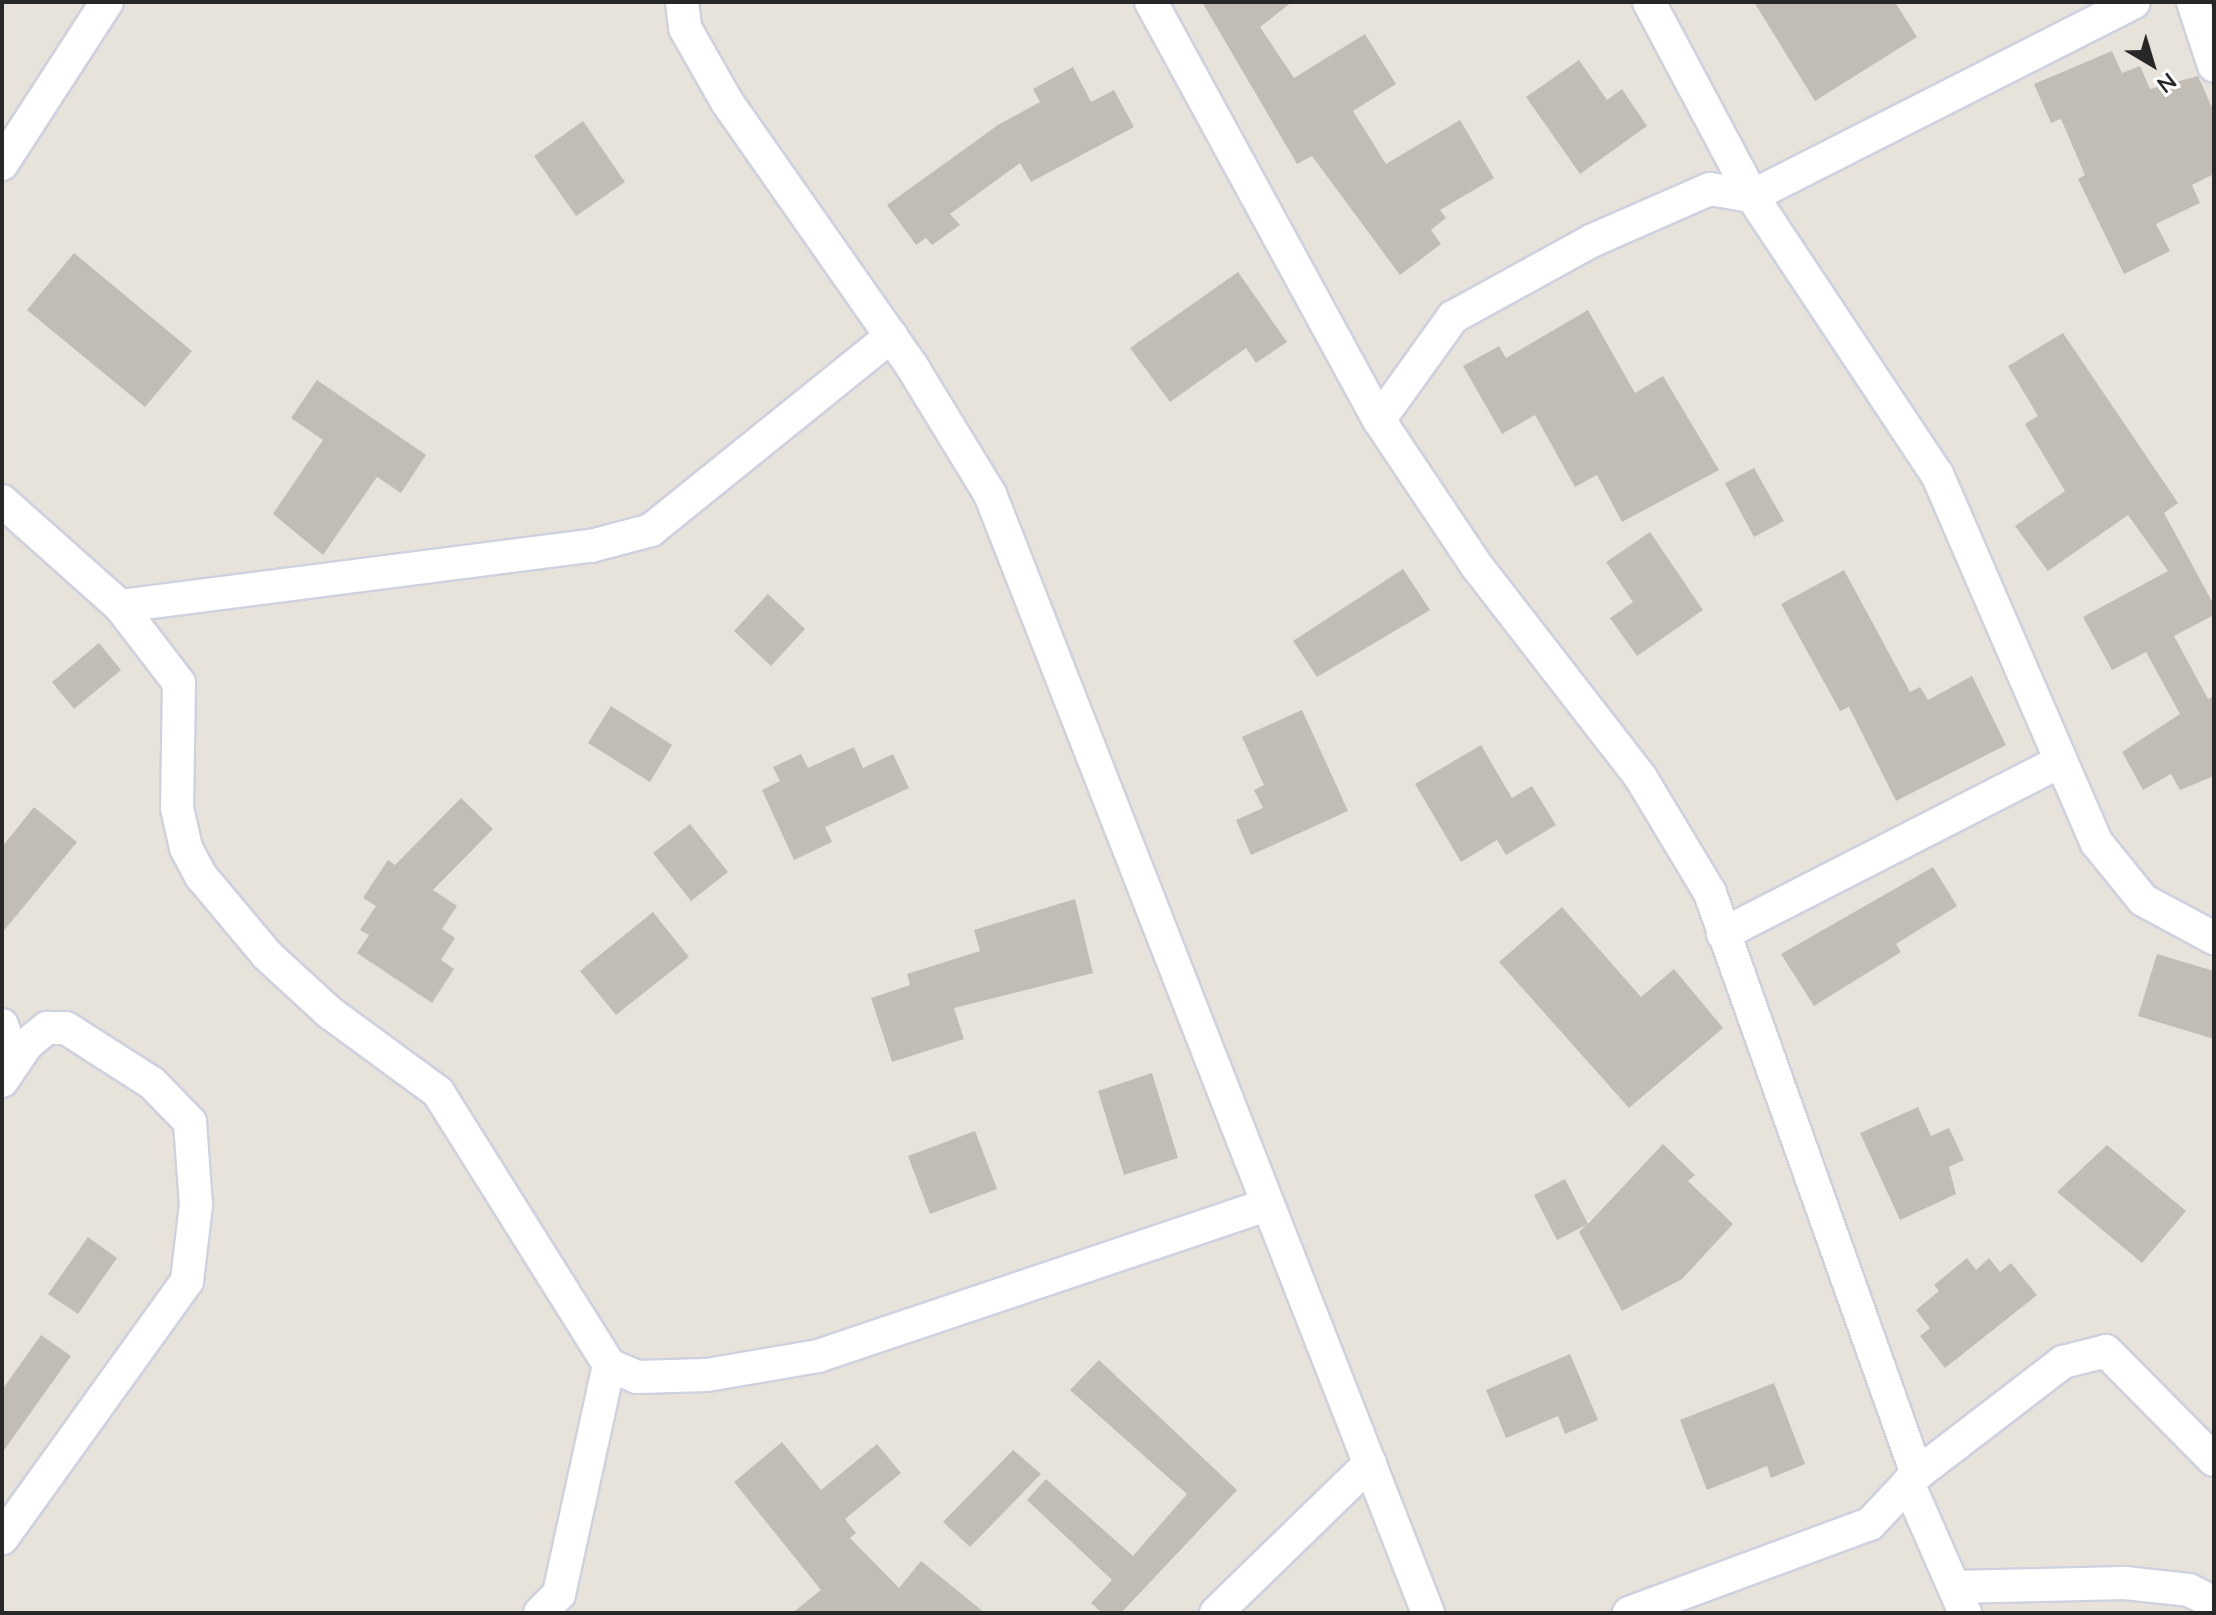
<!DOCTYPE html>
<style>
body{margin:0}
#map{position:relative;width:2216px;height:1615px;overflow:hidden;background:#e8e3da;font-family:Lato,sans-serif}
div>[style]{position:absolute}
.building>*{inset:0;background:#c1bdb5}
.roads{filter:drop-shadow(2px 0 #cfd1df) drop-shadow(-2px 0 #cfd1df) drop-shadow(0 2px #cfd1df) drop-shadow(0 -2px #cfd1df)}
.minor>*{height:32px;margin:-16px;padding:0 16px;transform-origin:16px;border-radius:16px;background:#fff}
span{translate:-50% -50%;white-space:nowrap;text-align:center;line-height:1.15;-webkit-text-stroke:7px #fff;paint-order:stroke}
.frame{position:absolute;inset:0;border:4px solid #272727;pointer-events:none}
.north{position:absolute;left:2112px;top:24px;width:80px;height:80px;-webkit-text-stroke:6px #fff;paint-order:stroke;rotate:142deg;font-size:22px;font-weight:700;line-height:32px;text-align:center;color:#272727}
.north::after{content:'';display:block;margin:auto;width:28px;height:36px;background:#272727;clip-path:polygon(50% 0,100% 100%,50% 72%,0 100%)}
</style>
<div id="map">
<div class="building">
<i style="clip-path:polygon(1202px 2px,1292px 2px,1260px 27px,1294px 78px,1365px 34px,1396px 84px,1353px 111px,1386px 164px,1460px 120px,1494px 178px,1440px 210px,1446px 218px,1431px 230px,1441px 244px,1400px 275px,1312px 156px,1297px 164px)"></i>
<i style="clip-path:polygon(1754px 2px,1895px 2px,1917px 37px,1815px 101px)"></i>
<i style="clip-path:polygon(2112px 51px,2122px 73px,2140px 66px,2150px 89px,2198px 76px,2214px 112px,2214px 174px,2192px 185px,2200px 203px,2156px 224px,2170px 251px,2124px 274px,2078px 179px,2085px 175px,2061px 119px,2051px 123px,2034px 84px)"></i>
<i style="clip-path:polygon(1579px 60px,1607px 100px,1622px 89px,1647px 126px,1580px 174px,1526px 97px)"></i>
<i style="clip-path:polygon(1073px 67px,1091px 102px,1114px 90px,1134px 127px,1031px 182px,1020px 163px,950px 214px,960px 225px,932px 245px,926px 238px,916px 245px,887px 205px,998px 125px,1040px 102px,1033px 89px)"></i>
<i style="clip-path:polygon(583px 121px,625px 182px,576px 216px,534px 156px)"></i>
<i style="clip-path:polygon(74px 253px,192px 351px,145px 407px,27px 310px)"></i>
<i style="clip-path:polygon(1238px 272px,1287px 342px,1256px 363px,1246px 348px,1170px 402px,1130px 348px)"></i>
<i style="clip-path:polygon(1588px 310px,1635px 393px,1663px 376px,1719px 470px,1622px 522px,1597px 475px,1575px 487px,1535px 415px,1502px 434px,1463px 366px,1499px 346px,1506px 358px)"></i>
<i style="clip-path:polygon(2063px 333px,2178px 503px,2164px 513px,2214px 605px,2214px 615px,2174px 636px,2208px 699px,2214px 696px,2214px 776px,2180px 790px,2171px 774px,2143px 790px,2122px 752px,2180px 714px,2146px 652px,2112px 670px,2083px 617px,2168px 571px,2128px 515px,2048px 571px,2015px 526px,2065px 491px,2025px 424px,2038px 416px,2008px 366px)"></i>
<i style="clip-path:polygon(317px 380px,426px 455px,401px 493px,377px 477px,323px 555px,273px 514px,323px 440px,291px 418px)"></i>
<i style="clip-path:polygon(1754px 468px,1784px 521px,1754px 537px,1725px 483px)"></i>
<i style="clip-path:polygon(1650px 532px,1703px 610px,1637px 656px,1610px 618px,1633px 602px,1606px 562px)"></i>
<i style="clip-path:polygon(1403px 569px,1430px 610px,1317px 677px,1293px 641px)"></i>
<i style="clip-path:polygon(1844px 570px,1910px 692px,1920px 687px,1928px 700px,1972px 676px,2006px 745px,1896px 801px,1849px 707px,1840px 711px,1781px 604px)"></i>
<i style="clip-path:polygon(768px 594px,805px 629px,771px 666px,734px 631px)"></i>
<i style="clip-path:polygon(99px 643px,121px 670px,74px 709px,52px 682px)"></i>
<i style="clip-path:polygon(611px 706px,672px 745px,650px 782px,588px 743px)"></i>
<i style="clip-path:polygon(1302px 710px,1348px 811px,1251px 855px,1236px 820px,1263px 808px,1254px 790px,1264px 785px,1242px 737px)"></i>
<i style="clip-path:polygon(1481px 745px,1512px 798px,1532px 786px,1556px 825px,1506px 855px,1497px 840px,1461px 862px,1415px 784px)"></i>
<i style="clip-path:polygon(854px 747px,863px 768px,893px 754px,909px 788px,825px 827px,832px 842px,794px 860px,762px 790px,780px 781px,773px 767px,801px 754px,808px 768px)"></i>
<i style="clip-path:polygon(461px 798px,493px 829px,433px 890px,457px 906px,442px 929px,455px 938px,441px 960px,454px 969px,432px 1003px,357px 953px,369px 935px,360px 930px,376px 906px,363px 898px,388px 860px,395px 865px)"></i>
<i style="clip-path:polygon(34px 807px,77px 842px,2px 933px,2px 847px)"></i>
<i style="clip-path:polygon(690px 824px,728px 872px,691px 901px,653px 853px)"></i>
<i style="clip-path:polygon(1933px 867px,1957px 906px,1896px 944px,1901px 952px,1814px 1006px,1781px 954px)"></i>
<i style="clip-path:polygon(1075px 899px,1093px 973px,954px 1008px,964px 1039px,892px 1062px,871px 998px,910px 985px,907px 974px,980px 951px,974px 930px)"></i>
<i style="clip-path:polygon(1562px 907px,1641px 997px,1674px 969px,1723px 1028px,1629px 1108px,1499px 962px)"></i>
<i style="clip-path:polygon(653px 912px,689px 957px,616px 1015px,580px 971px)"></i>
<i style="clip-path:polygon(2157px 954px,2214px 971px,2214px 1039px,2138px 1016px)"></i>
<i style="clip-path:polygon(1152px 1073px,1178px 1158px,1124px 1175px,1098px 1091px)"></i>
<i style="clip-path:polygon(1918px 1107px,1931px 1136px,1949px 1128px,1964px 1160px,1949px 1167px,1956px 1194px,1900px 1220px,1860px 1133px)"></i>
<i style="clip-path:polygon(975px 1131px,997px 1189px,930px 1214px,908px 1156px)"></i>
<i style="clip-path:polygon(1663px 1144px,1695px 1175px,1688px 1181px,1733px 1224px,1682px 1279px,1622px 1311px,1579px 1232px,1586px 1225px,1557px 1240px,1534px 1195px,1565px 1179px,1588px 1224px)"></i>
<i style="clip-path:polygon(2107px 1145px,2186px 1211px,2142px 1263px,2057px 1192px)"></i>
<i style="clip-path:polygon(88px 1237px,117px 1258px,78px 1314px,48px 1294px)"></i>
<i style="clip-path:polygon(1967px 1258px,1976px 1270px,1989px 1258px,2000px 1272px,2011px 1263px,2037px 1295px,1945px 1368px,1920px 1336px,1930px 1328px,1916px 1310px,1939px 1291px,1934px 1285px)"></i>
<i style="clip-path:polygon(41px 1335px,71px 1356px,2px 1453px,2px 1390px)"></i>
<i style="clip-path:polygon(1570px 1354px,1598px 1420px,1565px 1434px,1558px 1416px,1506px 1438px,1486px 1390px)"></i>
<i style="clip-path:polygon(1099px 1360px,1237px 1490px,1121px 1613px,1102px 1613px,1091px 1603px,1112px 1580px,1027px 1500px,1046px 1479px,1133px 1556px,1187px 1494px,1070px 1390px)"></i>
<i style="clip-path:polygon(1774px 1383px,1805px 1464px,1771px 1478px,1767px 1466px,1707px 1490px,1680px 1420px)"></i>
<i style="clip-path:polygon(782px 1442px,821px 1490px,877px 1444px,901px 1473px,845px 1519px,856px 1533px,850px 1538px,899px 1588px,921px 1561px,985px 1613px,792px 1613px,821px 1590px,734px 1482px)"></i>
<i style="clip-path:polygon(1013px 1450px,1041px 1474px,970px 1547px,943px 1522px)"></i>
</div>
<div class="roads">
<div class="minor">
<i style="left:682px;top:2px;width:26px;rotate:83deg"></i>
<i style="left:685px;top:28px;width:85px;rotate:60.4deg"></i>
<i style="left:727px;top:102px;width:325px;rotate:55deg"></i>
<i style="left:913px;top:368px;width:148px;rotate:58.6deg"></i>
<i style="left:990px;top:494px;width:1202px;rotate:68.62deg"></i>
<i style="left:1151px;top:2px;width:476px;rotate:61.4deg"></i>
<i style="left:1379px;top:420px;width:174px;rotate:56.2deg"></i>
<i style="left:1476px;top:565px;width:269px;rotate:52.2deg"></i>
<i style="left:1641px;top:778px;width:134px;rotate:59deg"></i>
<i style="left:1710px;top:893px;width:617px;rotate:70.39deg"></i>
<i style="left:1649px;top:2px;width:220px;rotate:62deg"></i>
<i style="left:1752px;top:196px;width:334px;rotate:56.4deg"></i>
<i style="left:1937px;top:474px;width:402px;rotate:66.6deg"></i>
<i style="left:2097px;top:843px;width:73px;rotate:51.1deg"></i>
<i style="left:2143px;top:900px;width:81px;rotate:28.2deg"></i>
<i style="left:2193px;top:2px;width:67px;rotate:71.8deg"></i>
<i style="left:2px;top:164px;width:193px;rotate:-57.1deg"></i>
<i style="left:1379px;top:420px;width:127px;rotate:-54.3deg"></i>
<i style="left:1453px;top:317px;width:158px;rotate:-28.8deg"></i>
<i style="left:1591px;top:241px;width:130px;rotate:-23.6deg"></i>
<i style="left:1710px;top:189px;width:43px;rotate:9.5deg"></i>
<i style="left:1752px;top:196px;width:428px;rotate:-26.9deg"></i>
<i style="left:2px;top:501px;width:158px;rotate:41.7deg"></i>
<i style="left:120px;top:606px;width:97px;rotate:52.5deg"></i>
<i style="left:179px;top:683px;width:125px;rotate:90.9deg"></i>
<i style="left:177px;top:808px;width:41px;rotate:77.3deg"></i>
<i style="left:186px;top:848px;width:32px;rotate:62deg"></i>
<i style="left:201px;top:876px;width:103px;rotate:50.1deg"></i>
<i style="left:267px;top:955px;width:84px;rotate:42.6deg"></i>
<i style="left:329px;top:1012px;width:135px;rotate:36.3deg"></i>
<i style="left:438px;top:1092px;width:322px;rotate:57.9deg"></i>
<i style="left:609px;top:1365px;width:30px;rotate:23deg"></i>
<i style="left:637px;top:1377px;width:70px;rotate:-1.6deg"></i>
<i style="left:707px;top:1375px;width:113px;rotate:-9.7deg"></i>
<i style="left:818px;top:1356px;width:471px;rotate:-18.6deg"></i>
<i style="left:120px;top:606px;width:475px;rotate:-7.3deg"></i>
<i style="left:591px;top:546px;width:62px;rotate:-14.9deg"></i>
<i style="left:651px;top:530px;width:309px;rotate:-38.9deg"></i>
<i style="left:1723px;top:934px;width:377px;rotate:-27.1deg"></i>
<i style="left:2px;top:1025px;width:39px;rotate:71deg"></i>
<i style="left:2px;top:1081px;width:45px;rotate:-56deg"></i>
<i style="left:27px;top:1044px;width:26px;rotate:-39deg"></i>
<i style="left:47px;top:1028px;width:19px"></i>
<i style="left:66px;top:1028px;width:102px;rotate:32.6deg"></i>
<i style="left:152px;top:1083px;width:54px;rotate:45.7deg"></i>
<i style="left:190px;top:1122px;width:83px;rotate:85.9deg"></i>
<i style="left:196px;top:1205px;width:77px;rotate:96.8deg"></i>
<i style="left:187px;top:1281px;width:317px;rotate:125.7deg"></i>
<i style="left:1908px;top:1483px;width:142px;rotate:66.3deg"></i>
<i style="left:1954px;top:1587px;width:171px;rotate:-1.3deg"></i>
<i style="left:2125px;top:1583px;width:64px;rotate:6.2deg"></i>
<i style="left:2189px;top:1590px;width:28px;rotate:27deg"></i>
<i style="left:540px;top:1613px;width:27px;rotate:-45deg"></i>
<i style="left:559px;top:1594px;width:234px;rotate:-77.7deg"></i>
<i style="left:1216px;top:1613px;width:215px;rotate:-44.2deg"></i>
<i style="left:1629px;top:1613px;width:257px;rotate:-20.3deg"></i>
<i style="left:1870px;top:1524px;width:69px;rotate:-46.8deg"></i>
<i style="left:1917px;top:1474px;width:184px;rotate:-37.5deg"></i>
<i style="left:2063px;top:1362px;width:44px;rotate:-14.3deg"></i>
<i style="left:2106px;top:1351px;width:153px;rotate:45.3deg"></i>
</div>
</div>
<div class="frame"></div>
<div class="north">N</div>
</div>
